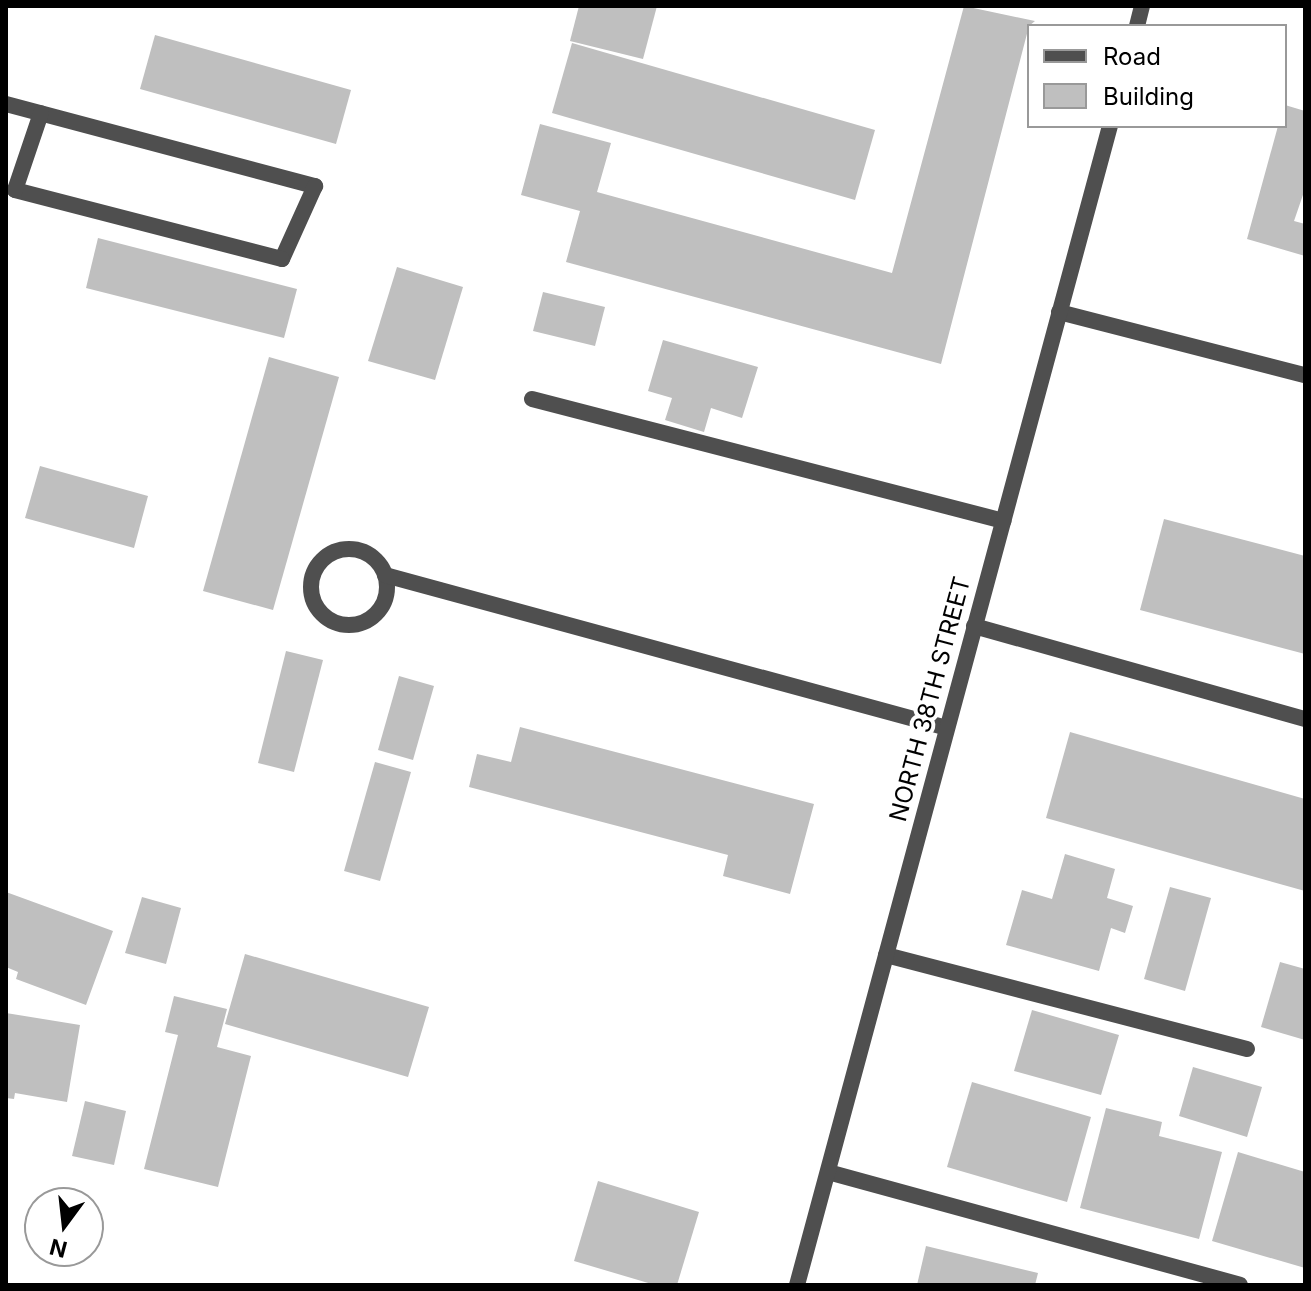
<!DOCTYPE html>
<style>
body{margin:0}
#map{position:relative;width:1311px;height:1291px;overflow:hidden;background:#fff;font-family:Inter,sans-serif}
div>[style]{position:absolute}
.building>*{inset:0;background:#bfbfbf}
.lane>*{height:16px;margin:-8px;padding:0 8px;transform-origin:8px;border-radius:8px;background:#4f4f4f}
.lane>.ring{margin:-8px;padding:0;box-sizing:content-box;background:none;border:16px solid #4f4f4f;border-radius:50%}
.street>*{height:16px;margin:-8px;padding:0 8px;transform-origin:8px;border-radius:8px;background:#4f4f4f}
span{translate:-50% -50%;white-space:nowrap;text-align:center;line-height:1.15;-webkit-text-stroke:8px #fff;paint-order:stroke}
.street-label{font-size:24px;color:#000}
.frame{position:absolute;inset:0;border:8px solid #000;pointer-events:none}
.legend{position:absolute;left:1027px;top:24px;width:260px;height:104px;box-sizing:border-box;background:#fff;border:2px solid #999;margin:0;padding:10px 14px;list-style:none;font-size:24px;color:#000}
.legend li{display:flex;align-items:center;gap:16px;height:40px}
.legend b{width:40px;border:2px solid #999}
.north{position:absolute;left:24px;top:1187px;width:80px;height:80px;box-sizing:border-box;background:#fff;border:2px solid #999;border-radius:50%;rotate:195deg;font-size:22px;font-weight:700;line-height:32px;text-align:center;color:#000}
.north::after{content:'';display:block;margin:auto;width:28px;height:36px;background:#000;clip-path:polygon(50% 0,100% 100%,50% 72%,0 100%)}
</style>
<div id="map">
<div class="building">
<i style="clip-path:polygon(579px 6px,657px 6px,643px 59px,570px 41px)"></i>
<i style="clip-path:polygon(964px 6px,1035px 21px,1029px 26px,941px 364px,566px 262px,580px 211px,521px 195px,540px 124px,611px 143px,597px 192px,892px 273px)"></i>
<i style="clip-path:polygon(155px 35px,351px 90px,336px 144px,140px 89px)"></i>
<i style="clip-path:polygon(572px 43px,875px 130px,855px 200px,552px 113px)"></i>
<i style="clip-path:polygon(1285px 105px,1305px 111px,1305px 189px,1294px 221px,1305px 224px,1305px 256px,1247px 239px,1278px 126px,1285px 126px)"></i>
<i style="clip-path:polygon(98px 238px,297px 289px,284px 338px,86px 288px)"></i>
<i style="clip-path:polygon(397px 267px,463px 287px,435px 380px,368px 361px)"></i>
<i style="clip-path:polygon(543px 292px,605px 307px,595px 346px,533px 331px)"></i>
<i style="clip-path:polygon(663px 340px,758px 367px,742px 418px,711px 408px,704px 432px,665px 420px,672px 398px,648px 391px)"></i>
<i style="clip-path:polygon(269px 357px,339px 377px,273px 610px,203px 591px)"></i>
<i style="clip-path:polygon(40px 466px,148px 496px,134px 548px,25px 518px)"></i>
<i style="clip-path:polygon(1164px 519px,1305px 556px,1305px 654px,1140px 610px)"></i>
<i style="clip-path:polygon(286px 651px,323px 660px,294px 772px,258px 763px)"></i>
<i style="clip-path:polygon(399px 676px,434px 686px,413px 760px,378px 750px)"></i>
<i style="clip-path:polygon(520px 727px,814px 804px,790px 894px,723px 876px,728px 855px,469px 787px,477px 754px,511px 762px)"></i>
<i style="clip-path:polygon(1070px 732px,1305px 799px,1305px 891px,1046px 818px)"></i>
<i style="clip-path:polygon(375px 762px,411px 772px,380px 881px,344px 871px)"></i>
<i style="clip-path:polygon(1065px 854px,1115px 869px,1107px 898px,1133px 906px,1125px 933px,1111px 928px,1099px 971px,1006px 945px,1022px 890px,1052px 899px)"></i>
<i style="clip-path:polygon(1170px 887px,1211px 898px,1185px 991px,1144px 979px)"></i>
<i style="clip-path:polygon(6px 892px,113px 931px,86px 1005px,16px 979px,18px 972px,6px 967px)"></i>
<i style="clip-path:polygon(142px 897px,181px 908px,166px 964px,125px 953px)"></i>
<i style="clip-path:polygon(245px 954px,429px 1007px,408px 1077px,225px 1024px)"></i>
<i style="clip-path:polygon(1280px 962px,1305px 969px,1305px 1040px,1261px 1027px)"></i>
<i style="clip-path:polygon(174px 996px,227px 1009px,217px 1047px,251px 1056px,218px 1187px,144px 1169px,178px 1035px,165px 1032px)"></i>
<i style="clip-path:polygon(1032px 1010px,1119px 1035px,1101px 1095px,1014px 1071px)"></i>
<i style="clip-path:polygon(6px 1013px,80px 1025px,67px 1102px,15px 1093px,14px 1099px,6px 1098px)"></i>
<i style="clip-path:polygon(1193px 1067px,1262px 1087px,1247px 1137px,1179px 1116px)"></i>
<i style="clip-path:polygon(972px 1082px,1091px 1117px,1067px 1202px,947px 1167px)"></i>
<i style="clip-path:polygon(85px 1101px,126px 1111px,114px 1165px,72px 1156px)"></i>
<i style="clip-path:polygon(1106px 1108px,1162px 1122px,1159px 1136px,1222px 1152px,1199px 1239px,1080px 1208px)"></i>
<i style="clip-path:polygon(1238px 1152px,1305px 1172px,1305px 1268px,1212px 1241px)"></i>
<i style="clip-path:polygon(598px 1181px,699px 1212px,677px 1285px,655px 1285px,574px 1261px)"></i>
<i style="clip-path:polygon(926px 1246px,1038px 1273px,1035px 1285px,917px 1285px)"></i>
</div>
<div class="lane">
<i style="left:6px;top:104px;width:320px;rotate:14.9deg"></i>
<i style="left:315px;top:186px;width:80px;rotate:114.3deg"></i>
<i style="left:282px;top:259px;width:276px;rotate:-165.5deg"></i>
<i style="left:15px;top:190px;width:81px;rotate:-71.3deg"></i>
<i style="left:1059px;top:312px;width:254px;rotate:14.4deg"></i>
<i style="left:532px;top:399px;width:487px;rotate:14.5deg"></i>
<i class="ring" style="left:311px;top:549px;width:60px;height:60px"></i>
<i style="left:385px;top:575px;width:582px;rotate:15.23deg"></i>
<i style="left:974px;top:626px;width:344px;rotate:15.7deg"></i>
<i style="left:886px;top:955px;width:373px;rotate:14.6deg"></i>
<i style="left:828px;top:1172px;width:427px;rotate:15.3deg"></i>
</div>
<div class="street">
<i style="left:1137px;top:26px;width:21px;rotate:-76deg"></i>
<i style="left:797px;top:1285px;width:1201px;rotate:-74.89deg"></i>
</div>
<div class="street-label">
<span style="left:930px;top:699px;rotate:-75deg">NORTH 38TH STREET</span>
</div>
<div class="frame"></div>
<ul class="legend">
<li><b style="height:10px;background:#4f4f4f"></b>Road</li>
<li><b style="height:22px;background:#bfbfbf"></b>Building</li>
</ul>
<div class="north">N</div>
</div>
